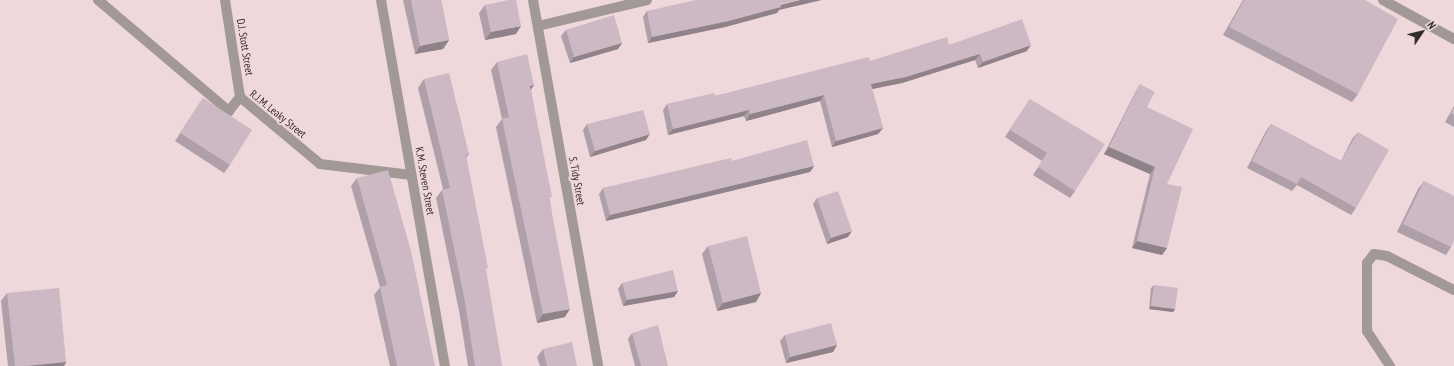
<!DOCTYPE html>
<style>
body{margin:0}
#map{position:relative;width:1454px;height:366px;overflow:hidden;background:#efd8db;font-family:"PT Sans Narrow",sans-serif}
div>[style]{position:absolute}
.minor>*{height:10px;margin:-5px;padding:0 5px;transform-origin:5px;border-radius:5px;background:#a29996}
.wall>*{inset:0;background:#af9fa9}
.shaded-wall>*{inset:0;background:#8f8289}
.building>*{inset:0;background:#ccb9c4}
span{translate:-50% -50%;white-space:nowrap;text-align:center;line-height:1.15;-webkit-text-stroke:4px #efd8db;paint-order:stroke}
.street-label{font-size:11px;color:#342b2c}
.north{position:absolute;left:1402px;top:12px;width:40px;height:40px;-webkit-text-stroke:3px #efd8db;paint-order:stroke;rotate:55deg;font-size:11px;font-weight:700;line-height:16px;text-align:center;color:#342b2c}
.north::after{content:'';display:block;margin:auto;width:14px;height:18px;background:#342b2c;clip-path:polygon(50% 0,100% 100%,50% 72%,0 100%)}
</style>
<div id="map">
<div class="minor">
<i style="left:98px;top:0;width:172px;rotate:40.3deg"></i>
<i style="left:229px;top:111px;width:18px;rotate:-52deg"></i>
<i style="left:240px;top:97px;width:104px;rotate:39.9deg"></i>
<i style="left:320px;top:164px;width:92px;rotate:6.9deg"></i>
<i style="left:225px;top:0;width:98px;rotate:81.2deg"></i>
<i style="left:381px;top:0;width:372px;rotate:80.1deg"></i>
<i style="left:533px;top:0;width:372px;rotate:79.9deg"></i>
<i style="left:1383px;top:0;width:81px;rotate:28.8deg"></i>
<i style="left:538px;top:26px;width:112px;rotate:-13.4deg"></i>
<i style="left:1390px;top:366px;width:42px;rotate:-123.3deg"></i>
<i style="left:1367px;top:331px;width:68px;rotate:-90deg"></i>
<i style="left:1367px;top:263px;width:11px;rotate:-52deg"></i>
<i style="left:1374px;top:254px;width:13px;rotate:9deg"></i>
<i style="left:1387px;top:256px;width:75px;rotate:26.9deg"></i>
</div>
<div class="wall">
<i style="clip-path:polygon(403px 0,441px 0,449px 40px,443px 49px,415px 54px)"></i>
<i style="clip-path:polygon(1243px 0,1365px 0,1358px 94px,1352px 102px,1223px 35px)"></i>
<i style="clip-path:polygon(485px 5px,516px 34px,485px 40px,479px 13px)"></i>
<i style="clip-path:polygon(779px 10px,777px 13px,725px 27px,648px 43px,643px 17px,647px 11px)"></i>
<i style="clip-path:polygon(566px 30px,622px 43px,618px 49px,570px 63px,561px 36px)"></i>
<i style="clip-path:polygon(949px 45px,1027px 51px,978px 68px,975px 60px,902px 83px,872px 89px,883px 128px,878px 134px,832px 147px,820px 101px,746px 121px,744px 116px,668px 135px,663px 110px,667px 104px,715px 96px,870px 61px)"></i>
<i style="clip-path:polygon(497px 62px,534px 85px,531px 90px,550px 201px,565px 317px,537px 323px,496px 127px,502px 119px,491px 70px)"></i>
<i style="clip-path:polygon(424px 79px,469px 154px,466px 158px,502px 366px,468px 366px,459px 311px,436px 198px,442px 190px,443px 189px,418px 88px)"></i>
<i style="clip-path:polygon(1140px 84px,1147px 107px,1167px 184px,1167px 248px,1162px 255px,1132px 248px,1150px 174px,1104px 154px,1136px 91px)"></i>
<i style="clip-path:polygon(203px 98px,230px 165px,224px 173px,175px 141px)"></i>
<i style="clip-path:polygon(1030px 99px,1075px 191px,1070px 198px,1033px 175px,1042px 161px,1005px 137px)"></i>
<i style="clip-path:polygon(1454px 106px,1454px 127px,1445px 122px)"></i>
<i style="clip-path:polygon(587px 124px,646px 140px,590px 157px,583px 130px)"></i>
<i style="clip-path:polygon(1271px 124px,1341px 161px,1352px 139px,1358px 132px,1356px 208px,1351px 215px,1297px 185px,1292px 191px,1247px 168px,1266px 131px)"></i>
<i style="clip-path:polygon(732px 161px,814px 166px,810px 172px,606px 221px,599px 194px,603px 188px)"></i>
<i style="clip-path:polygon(357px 178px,435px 366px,390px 366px,374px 295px,380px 287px,351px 186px)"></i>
<i style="clip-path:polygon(1424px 181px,1451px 247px,1446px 255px,1397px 232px,1418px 189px)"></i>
<i style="clip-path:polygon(817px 198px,848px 237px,827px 244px,813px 204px)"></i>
<i style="clip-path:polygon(708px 246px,761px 293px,756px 302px,717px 311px,702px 254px)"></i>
<i style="clip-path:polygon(622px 283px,678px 291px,674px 297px,623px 306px,618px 289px)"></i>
<i style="clip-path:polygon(1154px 285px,1175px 309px,1173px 312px,1149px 309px,1151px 288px)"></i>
<i style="clip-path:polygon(7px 293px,66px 362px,64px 366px,8px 366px,1px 301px)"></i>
<i style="clip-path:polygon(632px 333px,668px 366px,635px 366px,628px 339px)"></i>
<i style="clip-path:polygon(785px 335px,837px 345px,833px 352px,786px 363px,780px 341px)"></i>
<i style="clip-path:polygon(543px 349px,577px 366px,540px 366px,537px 357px)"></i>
</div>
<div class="shaded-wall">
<i style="clip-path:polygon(800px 0,822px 0,779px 10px,777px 13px,725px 27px,648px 43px,652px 37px)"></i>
<i style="clip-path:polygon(521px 26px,516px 34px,485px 40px,491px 32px)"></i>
<i style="clip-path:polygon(449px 40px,443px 49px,415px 54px,420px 46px)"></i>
<i style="clip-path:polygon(622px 43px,618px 49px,570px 63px,574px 57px)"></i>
<i style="clip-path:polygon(1031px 45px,1027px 51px,978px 68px,983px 62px)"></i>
<i style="clip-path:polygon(980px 54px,975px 60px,902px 83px,867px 90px,871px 84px)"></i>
<i style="clip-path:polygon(534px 85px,528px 93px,530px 86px)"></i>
<i style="clip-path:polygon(824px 95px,820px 101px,746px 121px,750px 114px)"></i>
<i style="clip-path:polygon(749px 110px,744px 116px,668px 135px,673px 129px)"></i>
<i style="clip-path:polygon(883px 128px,878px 134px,832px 147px,836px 141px)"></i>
<i style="clip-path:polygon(650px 134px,646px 140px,590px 157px,595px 151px)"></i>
<i style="clip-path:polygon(1109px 147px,1155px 167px,1150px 174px,1104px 154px)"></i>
<i style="clip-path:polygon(814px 166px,810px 172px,606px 221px,610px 215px)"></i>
<i style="clip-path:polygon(852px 231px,848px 237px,827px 244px,831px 238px)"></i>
<i style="clip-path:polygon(1137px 241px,1167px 248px,1162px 255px,1132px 248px)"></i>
<i style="clip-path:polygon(678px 291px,674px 297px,623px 306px,627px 300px)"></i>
<i style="clip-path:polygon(761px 293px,756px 302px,717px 311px,723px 303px)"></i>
<i style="clip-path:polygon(1151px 306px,1175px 309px,1173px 312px,1149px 309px)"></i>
<i style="clip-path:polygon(570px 309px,565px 317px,537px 323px,543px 314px)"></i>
<i style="clip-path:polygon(837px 345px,833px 352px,786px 363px,790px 357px)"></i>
<i style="clip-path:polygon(66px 362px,64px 366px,26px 366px)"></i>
</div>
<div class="building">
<i style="clip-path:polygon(411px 0,441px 0,449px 40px,420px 46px)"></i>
<i style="clip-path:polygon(508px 0,516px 0,521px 26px,491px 32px,485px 5px)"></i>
<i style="clip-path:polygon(696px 0,800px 0,780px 4px,781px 7px,729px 21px,652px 37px,647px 11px)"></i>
<i style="clip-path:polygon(1244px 0,1365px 0,1398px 19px,1358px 94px,1229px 27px)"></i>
<i style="clip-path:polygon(614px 15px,622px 43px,574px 57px,566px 30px)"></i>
<i style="clip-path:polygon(1022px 19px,1031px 45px,983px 62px,980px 54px,906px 77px,871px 84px,883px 128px,836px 141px,824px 95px,750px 114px,749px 110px,673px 129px,667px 104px,714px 93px,715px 96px,869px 57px,870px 61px,947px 37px,949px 45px)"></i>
<i style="clip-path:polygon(527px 54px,534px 85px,530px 86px,552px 197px,549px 197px,570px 309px,543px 314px,502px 119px,509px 117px,497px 62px)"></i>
<i style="clip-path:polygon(449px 73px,469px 154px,466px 155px,488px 268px,486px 269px,502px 366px,475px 366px,465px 302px,442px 190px,450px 188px,424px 79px)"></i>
<i style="clip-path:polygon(1140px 84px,1155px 92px,1147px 107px,1193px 129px,1167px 184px,1182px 187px,1167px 248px,1137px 241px,1155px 167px,1109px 147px)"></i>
<i style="clip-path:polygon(203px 98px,252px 130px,230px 165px,180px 133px)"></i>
<i style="clip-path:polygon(1030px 99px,1105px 144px,1075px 191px,1038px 167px,1047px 153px,1010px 130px)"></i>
<i style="clip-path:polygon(1454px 108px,1454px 115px,1451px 113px)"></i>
<i style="clip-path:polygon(643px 110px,650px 134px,595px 151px,587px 124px)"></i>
<i style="clip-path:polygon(1271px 124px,1341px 161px,1358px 132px,1389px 150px,1356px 208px,1301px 177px,1297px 184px,1252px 161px)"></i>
<i style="clip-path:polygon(807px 140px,814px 166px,610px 215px,603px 188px,731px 158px,732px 161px)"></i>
<i style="clip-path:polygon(388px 170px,411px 251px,435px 366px,397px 366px,380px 287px,387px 285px,357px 178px)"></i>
<i style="clip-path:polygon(1424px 181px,1454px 196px,1454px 241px,1451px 247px,1403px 224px)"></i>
<i style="clip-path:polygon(838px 191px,852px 231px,831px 238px,817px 198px)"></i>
<i style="clip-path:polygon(747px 236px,761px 293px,723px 303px,708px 246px)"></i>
<i style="clip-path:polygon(673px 270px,678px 291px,627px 300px,622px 283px)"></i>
<i style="clip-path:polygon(1154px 285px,1178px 288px,1175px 309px,1151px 306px)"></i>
<i style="clip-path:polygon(59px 288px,66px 362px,26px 366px,15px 366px,7px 293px)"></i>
<i style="clip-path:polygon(831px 323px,837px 345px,790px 357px,785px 335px)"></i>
<i style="clip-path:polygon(658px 325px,668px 366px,641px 366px,632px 333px)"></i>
<i style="clip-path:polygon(572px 342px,577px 366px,547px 366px,543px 349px)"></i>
</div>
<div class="street-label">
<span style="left:245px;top:47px;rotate:81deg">D.J. Stott Street</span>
<span style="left:278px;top:114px;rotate:39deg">R.J.M. Leaky Street</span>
<span style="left:425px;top:181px;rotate:80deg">K.M. Steven Street</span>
<span style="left:577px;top:181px;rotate:80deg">S. Tidy Street</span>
</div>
<div class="north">N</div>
</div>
